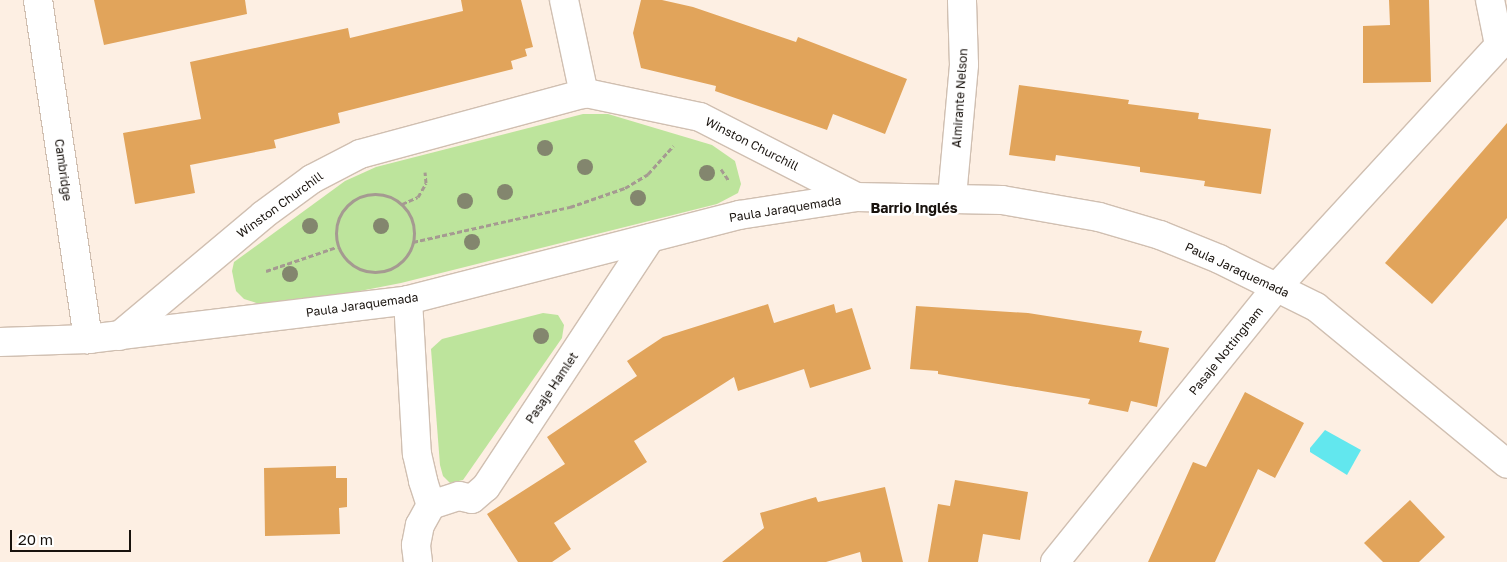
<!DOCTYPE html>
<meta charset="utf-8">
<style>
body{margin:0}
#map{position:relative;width:1507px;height:562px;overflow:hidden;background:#fdefe3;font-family:"Golos Text",sans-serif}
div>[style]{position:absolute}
.green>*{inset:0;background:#bde49c}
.water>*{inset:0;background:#62e7ee}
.building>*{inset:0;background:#e1a45b}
.path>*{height:3px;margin-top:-1.5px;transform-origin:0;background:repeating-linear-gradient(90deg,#a59a91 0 5px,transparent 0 7.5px)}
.path>.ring{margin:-1.5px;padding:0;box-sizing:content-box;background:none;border:3px solid #a59a91;border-radius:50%}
.roads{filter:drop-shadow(1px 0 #d0bfb1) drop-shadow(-1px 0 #d0bfb1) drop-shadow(0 1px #d0bfb1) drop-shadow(0 -1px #d0bfb1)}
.minor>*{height:28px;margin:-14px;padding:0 14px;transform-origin:14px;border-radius:14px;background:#fff}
.trees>*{width:16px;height:16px;margin:-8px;border-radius:50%;background:#83866e}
span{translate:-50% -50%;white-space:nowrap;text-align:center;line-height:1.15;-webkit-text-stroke:5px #fff;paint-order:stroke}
.street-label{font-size:12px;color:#18120d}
.neighbourhood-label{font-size:14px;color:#18120d;font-weight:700}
.scale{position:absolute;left:10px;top:530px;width:121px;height:22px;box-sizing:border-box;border:2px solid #18120d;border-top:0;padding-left:6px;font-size:15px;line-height:18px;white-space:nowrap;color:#18120d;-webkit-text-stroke:4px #fff;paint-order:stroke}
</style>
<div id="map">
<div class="green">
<i style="clip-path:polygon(583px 114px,608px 114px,712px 145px,735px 161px,741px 184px,738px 193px,717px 204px,401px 283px,324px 298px,260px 304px,244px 299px,236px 291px,232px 271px,234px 262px,345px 181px,376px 167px)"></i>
<i style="clip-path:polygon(543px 313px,558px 315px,564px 325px,562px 338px,463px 480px,450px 483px,443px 476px,440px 465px,431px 349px,442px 339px)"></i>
</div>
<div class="water">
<i style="clip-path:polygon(1325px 430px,1361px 450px,1347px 475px,1310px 452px,1310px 448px)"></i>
</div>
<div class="building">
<i style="clip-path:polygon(94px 0,245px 0,247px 14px,104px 45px)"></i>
<i style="clip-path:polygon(461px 0,521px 0,533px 47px,525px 49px,527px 56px,511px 61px,513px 69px,338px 113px,340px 123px,274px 140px,276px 148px,190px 165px,195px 193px,135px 204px,123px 133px,201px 119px,190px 62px,348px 28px,350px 38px,463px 11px)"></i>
<i style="clip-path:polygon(641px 0,662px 0,693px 7px,796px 42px,798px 37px,907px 79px,885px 134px,833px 114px,827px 130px,715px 91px,716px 86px,641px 68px,633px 33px)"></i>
<i style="clip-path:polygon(1389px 0,1429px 0,1431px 82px,1363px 83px,1363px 26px,1390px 25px)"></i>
<i style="clip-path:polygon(1019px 85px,1129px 100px,1128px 104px,1199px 113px,1198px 119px,1271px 129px,1261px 194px,1204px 186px,1205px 181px,1140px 172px,1140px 167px,1056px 155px,1055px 161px,1009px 155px)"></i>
<i style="clip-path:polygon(1507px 123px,1507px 218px,1432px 304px,1385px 263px)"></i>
<i style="clip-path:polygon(768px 304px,774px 323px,834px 304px,836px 313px,852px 308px,871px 369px,810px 388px,804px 369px,738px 391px,734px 377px,634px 441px,647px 462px,554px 523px,571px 549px,552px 562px,518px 562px,487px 514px,565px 464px,547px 437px,637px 376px,627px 361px,663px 337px)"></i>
<i style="clip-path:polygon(916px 306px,1028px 313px,1142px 331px,1139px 342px,1169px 348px,1157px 407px,1131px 401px,1128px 412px,1088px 404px,1090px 399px,938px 374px,938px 371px,910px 369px)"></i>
<i style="clip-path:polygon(1245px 392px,1304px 423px,1275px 478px,1258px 469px,1215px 562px,1148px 562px,1193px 462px,1206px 467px)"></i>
<i style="clip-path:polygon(336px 466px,336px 478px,347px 478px,347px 507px,339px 508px,340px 534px,265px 536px,264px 468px)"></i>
<i style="clip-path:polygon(955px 480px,1028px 492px,1020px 540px,983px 534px,978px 562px,928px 562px,938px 504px,950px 506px)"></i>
<i style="clip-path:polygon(885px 487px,903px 562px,862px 562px,860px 552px,826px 562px,722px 562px,764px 528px,760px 513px,816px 497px,818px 502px)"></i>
<i style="clip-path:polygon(1410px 500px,1445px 537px,1419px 562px,1383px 562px,1364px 543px)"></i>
</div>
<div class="path">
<i style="left:721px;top:169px;width:14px;rotate:56deg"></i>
<i class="ring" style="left:336px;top:194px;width:75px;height:75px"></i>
<i style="left:402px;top:204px;width:17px;rotate:-24deg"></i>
<i style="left:418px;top:197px;width:16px;rotate:-60deg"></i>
<i style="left:426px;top:183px;width:11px;rotate:-95deg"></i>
<i style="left:413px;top:242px;width:161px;rotate:-12.6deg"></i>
<i style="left:570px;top:207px;width:58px;rotate:-19.1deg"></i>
<i style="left:625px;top:188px;width:27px;rotate:-31deg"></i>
<i style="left:648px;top:174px;width:38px;rotate:-48deg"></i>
<i style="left:266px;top:271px;width:75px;rotate:-18.7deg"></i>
</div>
<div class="roads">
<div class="minor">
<i style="left:38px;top:0;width:343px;rotate:81.6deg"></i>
<i style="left:564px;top:0;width:96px;rotate:78deg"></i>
<i style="left:1490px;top:0;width:46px;rotate:78.7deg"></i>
<i style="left:952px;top:197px;width:133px;rotate:-84.8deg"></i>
<i style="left:964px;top:65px;width:65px;rotate:-91.8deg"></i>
<i style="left:408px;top:300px;width:154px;rotate:86.7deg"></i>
<i style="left:417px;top:454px;width:28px;rotate:77deg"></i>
<i style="left:423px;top:481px;width:25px;rotate:72deg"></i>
<i style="left:431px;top:505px;width:29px;rotate:-18deg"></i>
<i style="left:459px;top:496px;width:13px;rotate:13deg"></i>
<i style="left:472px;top:499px;width:18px;rotate:-41deg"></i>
<i style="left:486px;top:487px;width:298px;rotate:-56.6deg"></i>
<i style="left:119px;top:336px;width:188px;rotate:-40deg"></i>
<i style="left:263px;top:215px;width:61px;rotate:-36.3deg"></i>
<i style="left:312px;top:179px;width:54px;rotate:-27.5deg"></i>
<i style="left:360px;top:154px;width:234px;rotate:-15.1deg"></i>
<i style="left:586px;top:93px;width:116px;rotate:11.9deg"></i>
<i style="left:700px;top:117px;width:175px;rotate:27.1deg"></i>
<i style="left:0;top:342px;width:88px;rotate:-2deg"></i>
<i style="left:88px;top:339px;width:322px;rotate:-6.9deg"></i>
<i style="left:408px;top:300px;width:342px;rotate:-14.4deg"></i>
<i style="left:739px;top:215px;width:118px;rotate:-8.7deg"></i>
<i style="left:856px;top:197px;width:146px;rotate:1.2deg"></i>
<i style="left:1002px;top:200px;width:98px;rotate:9.9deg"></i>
<i style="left:1099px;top:217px;width:64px;rotate:16.4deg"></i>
<i style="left:1160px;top:235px;width:64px;rotate:22.1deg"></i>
<i style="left:1219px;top:259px;width:108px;rotate:26.3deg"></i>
<i style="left:1316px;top:307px;width:247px;rotate:39.4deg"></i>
<i style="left:418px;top:562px;width:17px;rotate:-97deg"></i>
<i style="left:416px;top:545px;width:20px;rotate:-79deg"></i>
<i style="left:420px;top:525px;width:23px;rotate:-61deg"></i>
<i style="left:1055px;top:562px;width:352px;rotate:-51.1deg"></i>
<i style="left:1276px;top:288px;width:341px;rotate:-47.4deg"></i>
</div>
</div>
<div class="trees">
<i style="left:545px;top:148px"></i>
<i style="left:585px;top:167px"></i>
<i style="left:707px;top:173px"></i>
<i style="left:505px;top:192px"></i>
<i style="left:638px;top:198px"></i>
<i style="left:465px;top:201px"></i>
<i style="left:310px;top:226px"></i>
<i style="left:381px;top:226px"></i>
<i style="left:472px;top:242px"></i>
<i style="left:290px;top:274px"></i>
<i style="left:541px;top:336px"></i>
</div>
<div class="street-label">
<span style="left:960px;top:98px;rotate:-86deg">Almirante Nelson</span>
<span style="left:752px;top:144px;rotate:27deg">Winston Churchill</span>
<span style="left:63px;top:170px;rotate:82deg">Cambridge</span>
<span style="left:280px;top:205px;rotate:-36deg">Winston Churchill</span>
<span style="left:785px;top:209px;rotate:-9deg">Paula Jaraquemada</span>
<span style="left:1237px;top:270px;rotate:25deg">Paula Jaraquemada</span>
<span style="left:362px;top:305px;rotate:-8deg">Paula Jaraquemada</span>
<span style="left:1226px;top:351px;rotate:-51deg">Pasaje Nottingham</span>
<span style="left:552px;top:388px;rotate:-56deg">Pasaje Hamlet</span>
</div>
<div class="neighbourhood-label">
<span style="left:914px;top:208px">Barrio Inglés</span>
</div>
<div class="scale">20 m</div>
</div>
